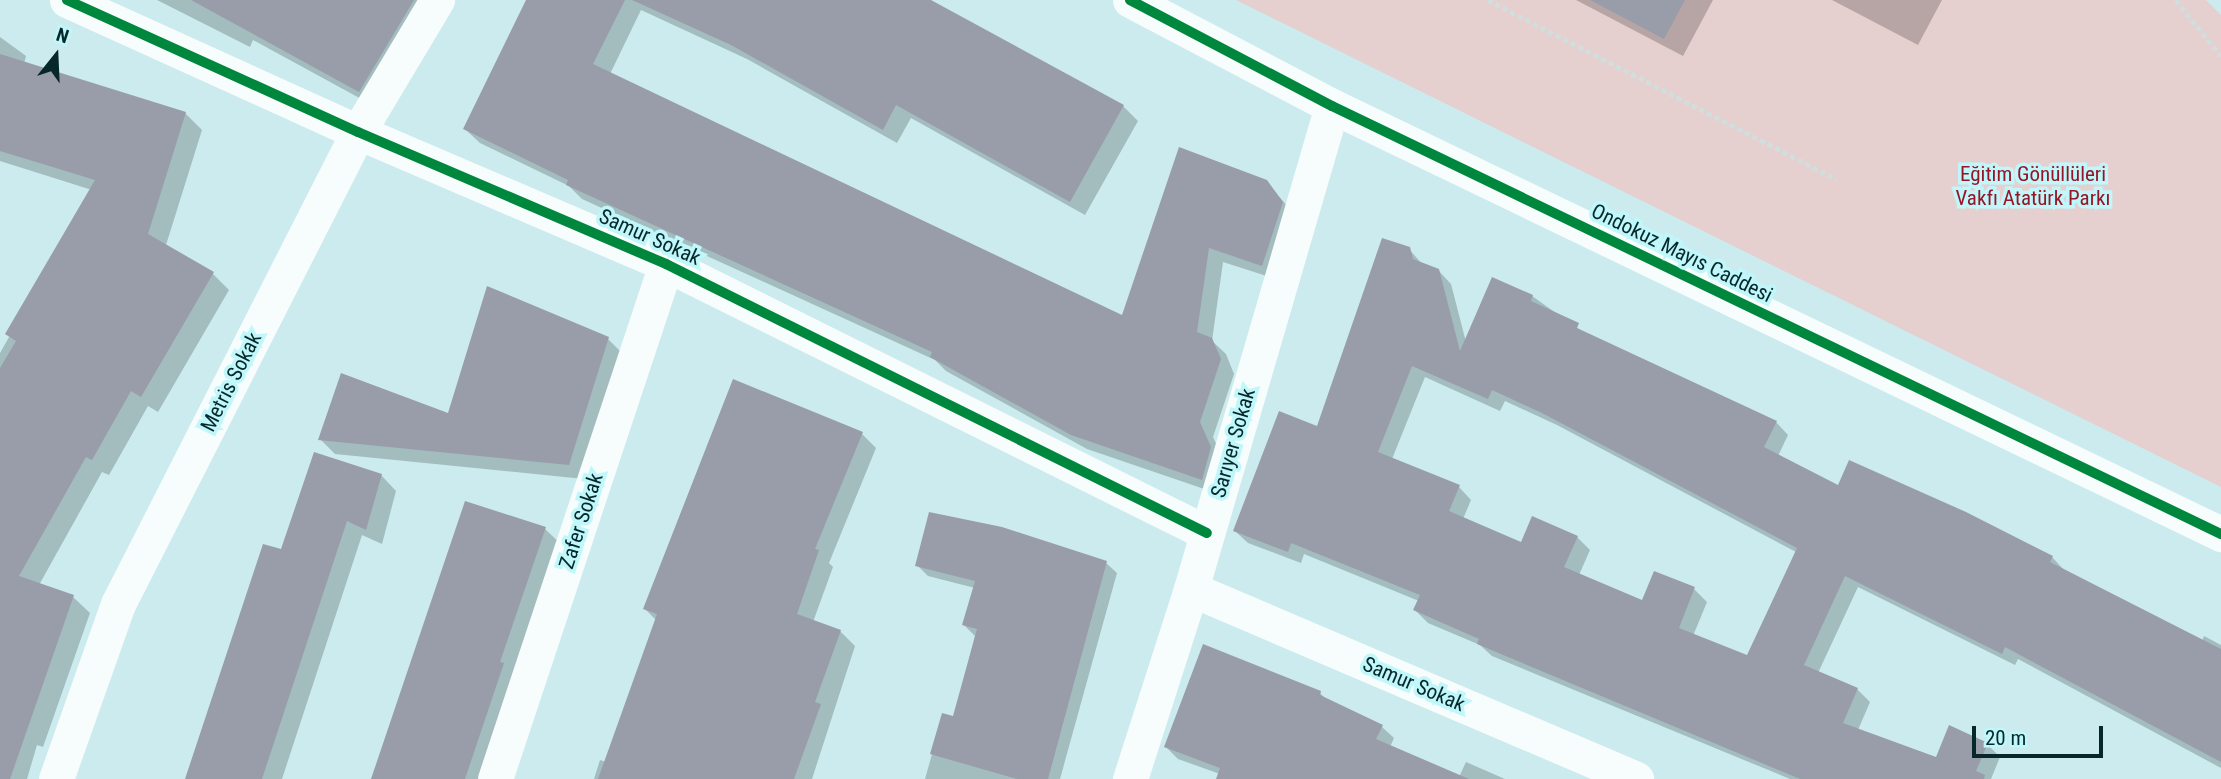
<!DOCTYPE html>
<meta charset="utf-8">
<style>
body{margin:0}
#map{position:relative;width:2221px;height:779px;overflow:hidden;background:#ccebee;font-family:"Roboto Condensed",sans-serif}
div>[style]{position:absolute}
.green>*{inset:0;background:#e5cfcf}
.shadow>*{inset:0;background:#0003}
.building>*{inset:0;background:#989da9}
.path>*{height:4.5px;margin-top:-2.25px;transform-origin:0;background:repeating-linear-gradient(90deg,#d2dddd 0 5px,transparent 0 8.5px)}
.street>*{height:35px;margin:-17.5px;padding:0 17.5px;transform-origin:17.5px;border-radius:17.5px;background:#f7fcfc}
.cycleway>*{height:10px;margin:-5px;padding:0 5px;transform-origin:5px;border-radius:5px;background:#00873e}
span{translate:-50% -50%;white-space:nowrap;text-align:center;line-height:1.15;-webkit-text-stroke:7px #bff7fb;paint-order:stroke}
.park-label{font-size:21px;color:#971526}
.street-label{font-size:21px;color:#07282b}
.north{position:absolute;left:21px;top:21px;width:70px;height:70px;-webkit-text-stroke:5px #bff7fb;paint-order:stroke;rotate:18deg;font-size:19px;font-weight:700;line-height:28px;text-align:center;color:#07282b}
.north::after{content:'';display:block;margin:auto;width:24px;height:32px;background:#07282b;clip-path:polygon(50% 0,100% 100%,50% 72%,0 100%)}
.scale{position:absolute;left:1972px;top:726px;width:131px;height:32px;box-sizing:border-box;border:4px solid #07282b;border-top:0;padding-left:9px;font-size:21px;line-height:24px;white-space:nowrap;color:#07282b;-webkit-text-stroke:5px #bff7fb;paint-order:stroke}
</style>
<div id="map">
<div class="green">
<i style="clip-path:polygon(1236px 0,2206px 0,2221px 15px,2221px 487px)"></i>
</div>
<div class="shadow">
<i style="clip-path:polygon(157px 0,443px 0,376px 107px,253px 40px,250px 47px)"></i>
<i style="clip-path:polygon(542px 0,928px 0,1123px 106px,1138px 121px,1085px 215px,911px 118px,897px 143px,747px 59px,641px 10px,610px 74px,1123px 318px,1266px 182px,1297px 217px,1276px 279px,1223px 262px,1212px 341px,1226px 354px,1234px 374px,1213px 437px,1225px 463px,1216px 493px,1087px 449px,946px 371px,935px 360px,582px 199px,569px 186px,480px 143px,465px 129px)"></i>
<i style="clip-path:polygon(1576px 0,1713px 0,1683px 56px)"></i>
<i style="clip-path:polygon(1832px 0,1942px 0,1918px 45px)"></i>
<i style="clip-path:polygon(0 37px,26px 56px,24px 64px,185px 113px,202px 130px,166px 245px,213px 274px,229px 290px,158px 412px,148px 406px,109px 475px,102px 472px,39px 585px,73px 597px,90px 613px,43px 747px,37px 745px,27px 779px,0 779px,0 353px,92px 190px,0 161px)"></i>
<i style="clip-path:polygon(evenodd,1409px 249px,1423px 265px,1438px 270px,1451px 284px,1466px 342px,1532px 296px,1587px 335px,1776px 422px,1788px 435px,1778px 456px,1839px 487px,2052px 557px,2064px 570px,2202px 641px,2204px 636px,2221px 645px,2221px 768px,2018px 659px,2015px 665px,1858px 587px,1818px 673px,1857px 689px,1870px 702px,1858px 730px,1937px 759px,1987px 744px,2000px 757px,1991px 779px,1790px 779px,1492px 656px,1480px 645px,1428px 623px,1415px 610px,1419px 601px,1304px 554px,1301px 563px,1248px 543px,1235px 531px,1319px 428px,1409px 249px,1425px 377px,1500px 411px,1505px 401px,1557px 425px,1796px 552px,1747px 658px,1693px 636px,1707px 602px,1694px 589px,1655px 573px,1643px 602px,1579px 575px,1590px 550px,1577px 537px,1522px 545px,1463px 519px,1471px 500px,1459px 487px,1392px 459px,1425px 377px)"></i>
<i style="clip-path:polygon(608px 339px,623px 354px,584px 479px,335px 454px,320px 439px,449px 415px)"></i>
<i style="clip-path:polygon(862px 434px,876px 448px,829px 563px,833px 567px,813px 622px,840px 631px,855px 646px,812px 779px,594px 779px,600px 760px,606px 762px,656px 620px,645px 609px)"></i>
<i style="clip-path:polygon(381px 475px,396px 491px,382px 544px,362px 535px,282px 779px,187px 779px,282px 552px)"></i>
<i style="clip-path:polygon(545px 529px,565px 548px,490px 779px,371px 779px)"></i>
<i style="clip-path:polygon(1106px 563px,1117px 573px,1060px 779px,925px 779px,943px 715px,954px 718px,975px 636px,964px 625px,975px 588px,928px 576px,917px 565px)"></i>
<i style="clip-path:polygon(1320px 693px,1329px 702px,1382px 727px,1394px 738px,1390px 747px,1459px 777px,1466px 762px,1505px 779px,1218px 779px,1220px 774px,1178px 759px,1166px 747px)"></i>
</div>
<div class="building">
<i style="clip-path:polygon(191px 0,414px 0,359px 92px)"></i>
<i style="clip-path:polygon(526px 0,625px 0,593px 64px,1122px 315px,1179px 147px,1267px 180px,1283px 202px,1262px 266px,1209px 248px,1197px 332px,1212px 338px,1221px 359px,1200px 422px,1211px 447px,1202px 480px,1071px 435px,930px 357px,932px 352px,566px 185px,568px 180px,463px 129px)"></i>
<i style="clip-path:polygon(632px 0,931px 0,1124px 105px,1070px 202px,896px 105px,883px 130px,731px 45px)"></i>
<i style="clip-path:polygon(1590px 0,1685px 0,1664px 39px)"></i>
<i style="clip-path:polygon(0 54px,186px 112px,148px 234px,214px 272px,141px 397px,131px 391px,92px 460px,86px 457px,19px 576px,74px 595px,10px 779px,0 779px,0 368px,16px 341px,5px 334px,95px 180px,0 151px)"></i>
<i style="clip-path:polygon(evenodd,1382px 238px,1410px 247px,1413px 259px,1439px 269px,1460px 351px,1492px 277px,1533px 295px,1531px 301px,1579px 323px,1577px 328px,1777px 421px,1764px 447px,1838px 485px,1849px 460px,1966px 512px,2053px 556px,2050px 562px,2221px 649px,2221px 762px,2005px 647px,2002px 654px,1845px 576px,1804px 665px,1858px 688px,1843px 723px,1936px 757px,1949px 725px,1988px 743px,1976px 771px,1985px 775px,1984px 779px,1800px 779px,1477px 644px,1479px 639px,1413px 610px,1420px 595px,1291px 543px,1288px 552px,1233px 531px,1279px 411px,1317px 426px,1382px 238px,1412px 366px,1488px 399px,1492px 390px,1542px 413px,1797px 548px,1747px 655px,1679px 628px,1695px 587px,1654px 571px,1642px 600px,1564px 567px,1578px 536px,1532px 516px,1521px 542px,1449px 511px,1460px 485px,1378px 452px,1412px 366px)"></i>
<i style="clip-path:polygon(487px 286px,609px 337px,569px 465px,318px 440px,341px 373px,448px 413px)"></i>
<i style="clip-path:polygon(733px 379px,863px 432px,815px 549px,819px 550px,797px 614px,841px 630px,815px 702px,821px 704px,794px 779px,598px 779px,657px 614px,643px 609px)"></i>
<i style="clip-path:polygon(314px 452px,382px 474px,366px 530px,347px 521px,262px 779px,185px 779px,263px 544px,281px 549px)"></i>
<i style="clip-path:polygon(465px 501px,546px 527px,500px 662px,504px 663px,465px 779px,371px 779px)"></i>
<i style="clip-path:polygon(929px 512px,1002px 527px,1107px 561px,1048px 779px,1017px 779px,930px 754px,942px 713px,953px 716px,977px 629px,962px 625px,975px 581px,915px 566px)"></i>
<i style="clip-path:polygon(1203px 644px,1321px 691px,1320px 695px,1383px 725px,1376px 739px,1469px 779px,1216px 779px,1220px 768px,1164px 747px)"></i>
</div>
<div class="path">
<i style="left:1488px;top:0;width:392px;rotate:27.2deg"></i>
<i style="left:2176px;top:0;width:72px;rotate:51.2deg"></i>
</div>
<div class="street">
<i style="left:67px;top:0;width:320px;rotate:24.4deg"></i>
<i style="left:358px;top:132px;width:335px;rotate:23.2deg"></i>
<i style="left:666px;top:264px;width:604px;rotate:26.44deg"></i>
<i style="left:1130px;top:0;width:228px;rotate:27.7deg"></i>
<i style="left:1332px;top:106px;width:987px;rotate:25.71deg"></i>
<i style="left:1191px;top:589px;width:484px;rotate:23.1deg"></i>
<i style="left:56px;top:779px;width:186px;rotate:-70.5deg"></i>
<i style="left:118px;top:604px;width:530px;rotate:-63.05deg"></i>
<i style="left:358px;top:132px;width:154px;rotate:-59.1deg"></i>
<i style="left:495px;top:779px;width:543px;rotate:-71.63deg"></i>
<i style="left:1130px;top:779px;width:200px;rotate:-72.2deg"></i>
<i style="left:1191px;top:589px;width:503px;rotate:-73.73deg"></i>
</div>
<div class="cycleway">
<i style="left:67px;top:0;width:320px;rotate:24.4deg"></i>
<i style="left:358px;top:132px;width:335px;rotate:23.2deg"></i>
<i style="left:666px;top:264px;width:604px;rotate:26.44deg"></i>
<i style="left:1130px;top:0;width:228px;rotate:27.7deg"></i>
<i style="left:1332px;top:106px;width:987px;rotate:25.71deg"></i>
</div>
<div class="park-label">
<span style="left:2033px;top:186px">Eğitim Gönüllüleri<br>Vakfı Atatürk Parkı</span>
</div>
<div class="street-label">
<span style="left:650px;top:237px;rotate:24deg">Samur Sokak</span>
<span style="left:1682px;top:253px;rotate:26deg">Ondokuz Mayıs Caddesi</span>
<span style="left:231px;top:382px;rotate:-63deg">Metris Sokak</span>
<span style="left:1233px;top:443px;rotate:-74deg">Sarıyer Sokak</span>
<span style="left:581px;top:521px;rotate:-72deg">Zafer Sokak</span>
<span style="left:1414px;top:684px;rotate:23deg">Samur Sokak</span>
</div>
<div class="north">N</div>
<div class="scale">20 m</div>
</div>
